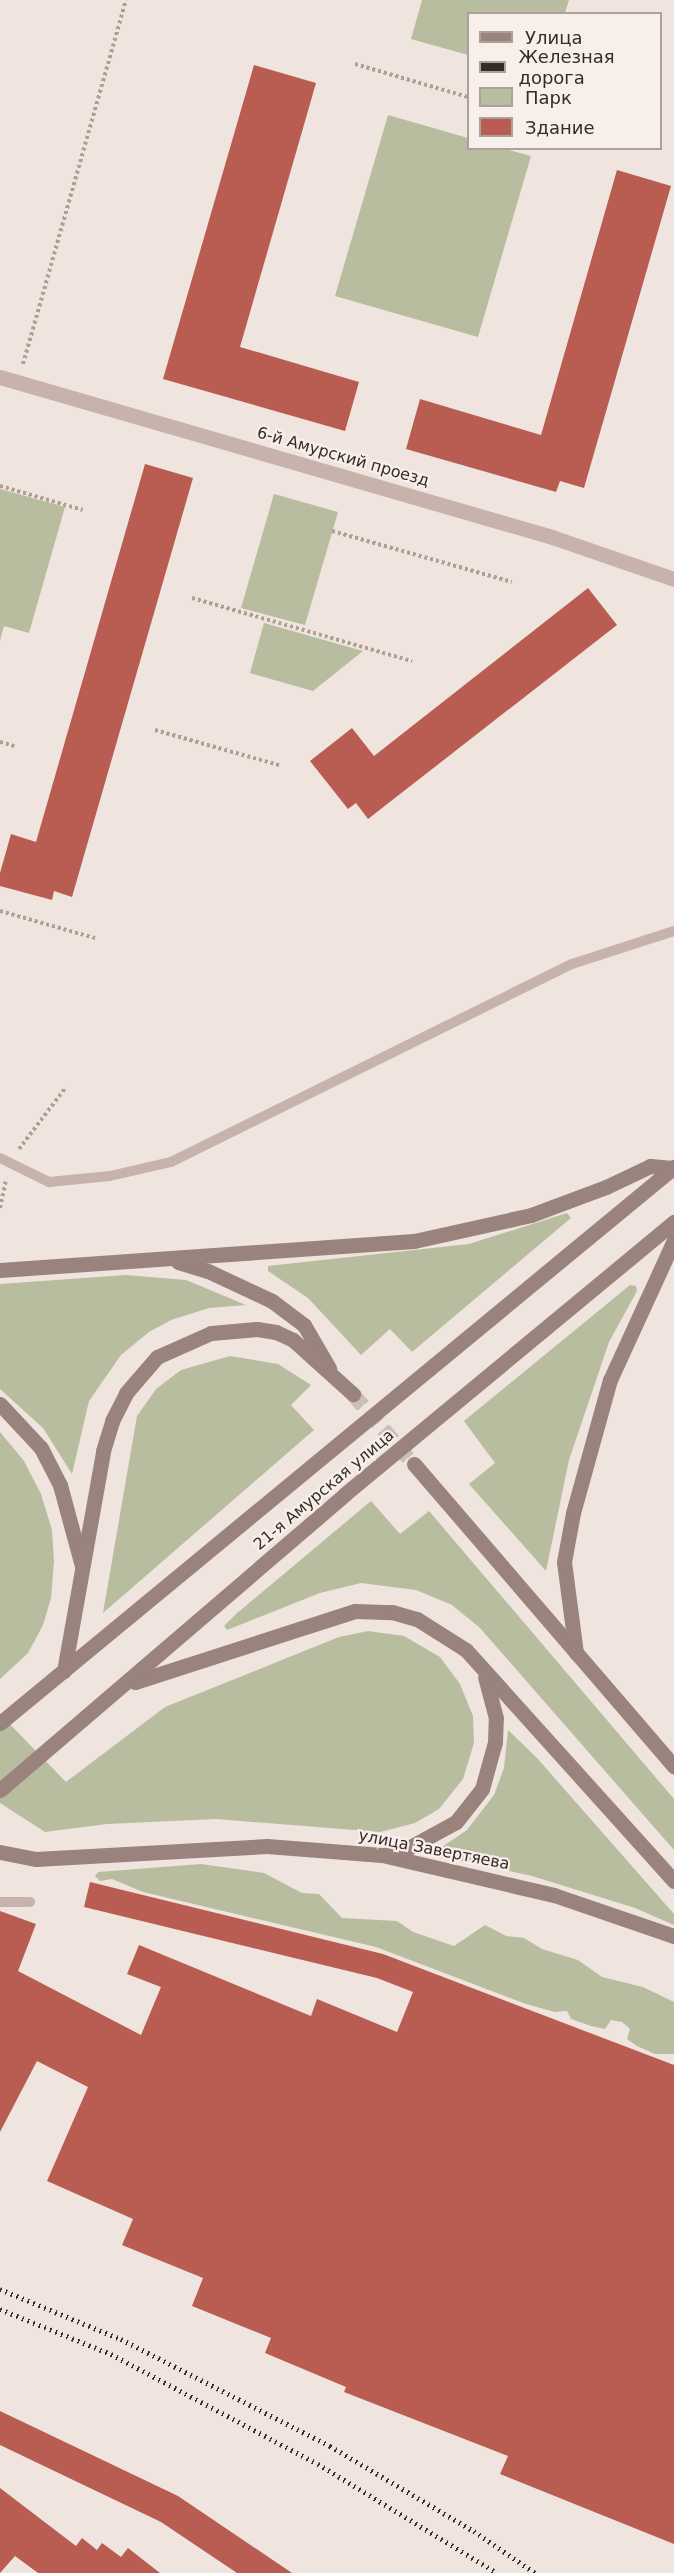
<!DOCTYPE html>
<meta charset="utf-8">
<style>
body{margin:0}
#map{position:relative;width:674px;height:2573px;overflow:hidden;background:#f0e4de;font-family:"DejaVu Sans",sans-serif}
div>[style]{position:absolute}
.green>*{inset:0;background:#b8bd9f}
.building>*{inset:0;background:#b95c52}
.secondary-tunnel>*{height:15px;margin-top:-7.5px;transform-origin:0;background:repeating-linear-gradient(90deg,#cbbfba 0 15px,transparent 0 23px)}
.path>*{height:4px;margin-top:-2px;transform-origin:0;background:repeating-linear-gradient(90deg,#b29d95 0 3px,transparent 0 6px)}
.service>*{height:10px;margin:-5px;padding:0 5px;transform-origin:5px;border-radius:5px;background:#c7b3ab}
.minor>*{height:15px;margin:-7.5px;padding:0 7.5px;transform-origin:7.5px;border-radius:7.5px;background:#c7b3ab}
.secondary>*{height:15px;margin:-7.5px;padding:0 7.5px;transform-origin:7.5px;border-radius:7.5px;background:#9a837c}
.rail>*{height:4.5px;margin-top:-2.25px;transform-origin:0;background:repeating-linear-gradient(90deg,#352b29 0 1.5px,transparent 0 6px)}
span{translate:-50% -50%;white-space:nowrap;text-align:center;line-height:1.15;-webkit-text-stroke:4.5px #f8efea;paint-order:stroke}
.street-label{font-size:16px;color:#352b29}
.legend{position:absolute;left:467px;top:12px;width:195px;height:138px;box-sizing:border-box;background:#f8efea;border:2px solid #aaa19d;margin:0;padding:8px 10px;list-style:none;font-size:18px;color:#352b29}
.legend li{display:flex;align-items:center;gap:12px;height:30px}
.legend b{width:30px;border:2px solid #aaa19d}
</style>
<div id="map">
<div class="green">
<i style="clip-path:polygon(422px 0,569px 0,565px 13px,468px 14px,468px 55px,411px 39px)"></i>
<i style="clip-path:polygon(388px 115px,468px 138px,468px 148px,505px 149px,531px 156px,478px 337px,335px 296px)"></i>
<i style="clip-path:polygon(0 489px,65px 507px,29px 633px,4px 626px,0 641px)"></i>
<i style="clip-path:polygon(274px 494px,338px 512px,305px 625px,241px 608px)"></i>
<i style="clip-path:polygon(264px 623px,363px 651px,313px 691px,250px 673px)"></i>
<i style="clip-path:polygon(567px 1213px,571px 1218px,412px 1352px,390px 1329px,361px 1355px,308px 1298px,268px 1271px,268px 1266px,469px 1244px)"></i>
<i style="clip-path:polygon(126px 1275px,186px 1280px,246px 1305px,209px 1308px,171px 1320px,149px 1332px,121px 1355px,89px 1401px,72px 1474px,43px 1428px,0 1389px,0 1284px)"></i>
<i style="clip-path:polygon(630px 1285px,636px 1286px,637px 1291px,609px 1342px,569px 1460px,546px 1571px,469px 1484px,495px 1463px,464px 1421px)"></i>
<i style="clip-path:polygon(230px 1356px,278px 1364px,311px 1385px,291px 1405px,314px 1430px,103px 1613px,137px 1416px,156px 1389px,181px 1370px)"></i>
<i style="clip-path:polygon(0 1432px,24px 1461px,41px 1494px,52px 1530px,54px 1561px,51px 1598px,43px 1625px,28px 1653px,0 1679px)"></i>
<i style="clip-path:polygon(371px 1501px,400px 1534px,429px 1511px,674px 1799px,674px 1850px,480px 1628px,452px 1605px,416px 1590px,361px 1583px,320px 1593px,227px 1630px,224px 1626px,236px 1614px)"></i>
<i style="clip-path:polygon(368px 1631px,404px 1636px,440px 1657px,460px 1684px,473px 1716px,474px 1743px,463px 1779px,439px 1809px,415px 1823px,380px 1832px,216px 1819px,107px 1824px,45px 1832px,0 1803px,0 1714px,66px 1782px,165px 1707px,339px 1637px)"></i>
<i style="clip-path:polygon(508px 1730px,537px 1758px,674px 1914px,674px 1925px,635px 1908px,532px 1876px,439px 1856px,436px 1851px,467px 1830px,494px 1795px,504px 1768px)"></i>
<i style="clip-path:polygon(201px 1864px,264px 1873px,302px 1893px,319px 1894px,342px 1918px,397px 1921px,413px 1932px,454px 1946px,485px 1925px,506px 1936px,524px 1938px,542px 1949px,578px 1960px,602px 1977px,643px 1987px,674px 2002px,674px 2054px,655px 2054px,637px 2046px,627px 2039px,630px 2029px,622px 2022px,611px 2020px,605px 2029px,591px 2026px,571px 2019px,567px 2011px,555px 2012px,526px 2004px,376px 1947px,143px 1892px,112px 1879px,100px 1881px,95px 1876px,98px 1872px)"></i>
</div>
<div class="building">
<i style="clip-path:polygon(254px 65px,316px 83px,240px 347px,359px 382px,345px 431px,163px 379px)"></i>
<i style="clip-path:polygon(617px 170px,671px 186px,584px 488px,560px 481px,556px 492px,406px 449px,420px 399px,541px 435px)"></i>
<i style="clip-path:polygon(145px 464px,193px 478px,72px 897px,54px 891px,52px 900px,0 886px,0 873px,11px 834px,36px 842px)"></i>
<i style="clip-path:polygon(588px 588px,617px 625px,368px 819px,356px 803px,348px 809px,310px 761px,352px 728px,374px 756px)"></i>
<i style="clip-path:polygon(90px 1882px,383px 1954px,674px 2065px,674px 2544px,500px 2474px,508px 2456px,344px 2392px,346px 2387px,265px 2353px,271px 2338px,192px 2306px,203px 2278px,122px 2245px,133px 2219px,47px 2181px,88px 2087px,37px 2061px,0 2132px,0 1911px,36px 1924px,18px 1971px,141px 2035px,161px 1987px,127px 1974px,139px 1945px,311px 2016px,317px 1999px,397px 2032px,413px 1992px,377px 1978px,84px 1907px)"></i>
<i style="clip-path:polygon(0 2411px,178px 2496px,292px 2573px,237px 2573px,161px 2522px,0 2445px)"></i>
<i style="clip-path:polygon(0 2488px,76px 2546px,82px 2538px,97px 2550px,102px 2543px,121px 2557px,128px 2548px,160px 2573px,38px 2573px,15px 2556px,0 2573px)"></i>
</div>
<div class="secondary-tunnel">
<i style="left:353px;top:1394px;width:93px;rotate:48.9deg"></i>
</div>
<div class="path">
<i style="left:355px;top:64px;width:118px;rotate:16.3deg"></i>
<i style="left:23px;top:364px;width:378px;rotate:-74.2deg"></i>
<i style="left:0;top:486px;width:86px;rotate:16.1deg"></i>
<i style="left:332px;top:531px;width:187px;rotate:15.8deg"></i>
<i style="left:192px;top:598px;width:229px;rotate:16deg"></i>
<i style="left:155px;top:730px;width:129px;rotate:15.8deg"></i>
<i style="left:0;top:742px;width:15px;rotate:16deg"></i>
<i style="left:0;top:911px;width:99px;rotate:15.9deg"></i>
<i style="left:19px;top:1149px;width:78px;rotate:-52.8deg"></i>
<i style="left:0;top:1208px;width:30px;rotate:-78deg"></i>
</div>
<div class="service">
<i style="left:0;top:1158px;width:55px;rotate:26.1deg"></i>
<i style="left:49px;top:1182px;width:61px;rotate:-5.6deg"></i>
<i style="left:110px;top:1176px;width:63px;rotate:-12.9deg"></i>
<i style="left:171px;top:1162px;width:447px;rotate:-26.3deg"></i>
<i style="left:572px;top:964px;width:107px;rotate:-17.9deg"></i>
<i style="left:0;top:1902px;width:30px"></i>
</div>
<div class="minor">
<i style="left:0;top:377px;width:575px;rotate:16.16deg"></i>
<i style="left:552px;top:537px;width:129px;rotate:19deg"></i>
</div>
<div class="secondary">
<i style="left:178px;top:1262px;width:31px;rotate:17deg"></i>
<i style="left:208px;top:1271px;width:71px;rotate:25.1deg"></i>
<i style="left:272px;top:1301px;width:40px;rotate:37deg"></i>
<i style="left:304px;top:1325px;width:50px;rotate:59.8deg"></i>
<i style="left:0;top:1270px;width:415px;rotate:-4deg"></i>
<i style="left:414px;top:1241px;width:120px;rotate:-12.5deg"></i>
<i style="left:531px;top:1215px;width:80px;rotate:-20.5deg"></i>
<i style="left:606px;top:1187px;width:49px;rotate:-25.5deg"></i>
<i style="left:650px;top:1166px;width:23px;rotate:5deg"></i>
<i style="left:0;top:1404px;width:60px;rotate:47deg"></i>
<i style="left:41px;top:1448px;width:42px;rotate:62.8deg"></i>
<i style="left:60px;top:1485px;width:84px;rotate:74.8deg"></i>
<i style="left:414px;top:1464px;width:399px;rotate:49.3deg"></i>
<i style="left:576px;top:1653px;width:92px;rotate:-97.5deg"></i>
<i style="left:564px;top:1562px;width:50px;rotate:-79.6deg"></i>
<i style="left:573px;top:1513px;width:138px;rotate:-74.5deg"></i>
<i style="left:610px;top:1380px;width:154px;rotate:-65.4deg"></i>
<i style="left:64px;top:1671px;width:223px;rotate:-79.9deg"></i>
<i style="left:103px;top:1451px;width:31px;rotate:-73deg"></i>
<i style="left:112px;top:1421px;width:31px;rotate:-63deg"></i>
<i style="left:126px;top:1393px;width:48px;rotate:-49.3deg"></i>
<i style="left:157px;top:1357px;width:59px;rotate:-24deg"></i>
<i style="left:211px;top:1333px;width:46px;rotate:-5deg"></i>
<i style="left:257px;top:1329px;width:19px;rotate:9deg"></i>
<i style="left:276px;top:1332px;width:19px;rotate:25deg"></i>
<i style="left:293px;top:1340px;width:81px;rotate:42deg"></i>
<i style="left:135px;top:1682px;width:231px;rotate:-17.9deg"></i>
<i style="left:355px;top:1611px;width:37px;rotate:2deg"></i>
<i style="left:392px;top:1612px;width:26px;rotate:16deg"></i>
<i style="left:417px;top:1619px;width:58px;rotate:32.3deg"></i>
<i style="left:466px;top:1650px;width:311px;rotate:48deg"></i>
<i style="left:0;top:1723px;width:874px;rotate:-39.52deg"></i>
<i style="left:0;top:1790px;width:455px;rotate:-40.6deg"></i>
<i style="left:345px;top:1494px;width:427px;rotate:-39.6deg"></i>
<i style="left:0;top:1852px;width:37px;rotate:11deg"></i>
<i style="left:36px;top:1859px;width:231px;rotate:-3.2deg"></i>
<i style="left:267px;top:1846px;width:115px;rotate:4.5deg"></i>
<i style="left:382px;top:1855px;width:177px;rotate:13.1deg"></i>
<i style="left:554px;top:1895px;width:127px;rotate:18.9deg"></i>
<i style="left:384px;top:1855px;width:27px;rotate:-17deg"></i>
<i style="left:410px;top:1847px;width:52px;rotate:-28.5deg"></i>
<i style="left:456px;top:1822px;width:42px;rotate:-51.8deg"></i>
<i style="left:482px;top:1789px;width:49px;rotate:-74.5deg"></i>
<i style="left:495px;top:1742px;width:24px;rotate:-88deg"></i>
<i style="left:496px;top:1718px;width:42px;rotate:-105deg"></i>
</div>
<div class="rail">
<i style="left:0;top:2289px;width:131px;rotate:22.5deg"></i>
<i style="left:121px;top:2339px;width:235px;rotate:27.1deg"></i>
<i style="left:330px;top:2446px;width:167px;rotate:30.6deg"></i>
<i style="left:474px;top:2531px;width:74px;rotate:34.5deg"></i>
<i style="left:0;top:2309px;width:120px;rotate:22.1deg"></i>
<i style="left:111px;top:2354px;width:234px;rotate:28deg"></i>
<i style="left:318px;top:2464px;width:210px;rotate:31.3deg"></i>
</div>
<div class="street-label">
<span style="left:343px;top:457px;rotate:16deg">6-й Амурский проезд</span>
<span style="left:324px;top:1490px;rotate:-40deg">21-я Амурская улица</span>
<span style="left:434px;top:1850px;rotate:11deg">улица Завертяева</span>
</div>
<ul class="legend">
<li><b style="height:8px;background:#9a837c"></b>Улица</li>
<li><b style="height:8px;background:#352b29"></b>Железная дорога</li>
<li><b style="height:16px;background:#b8bd9f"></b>Парк</li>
<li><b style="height:16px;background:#b95c52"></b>Здание</li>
</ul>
</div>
